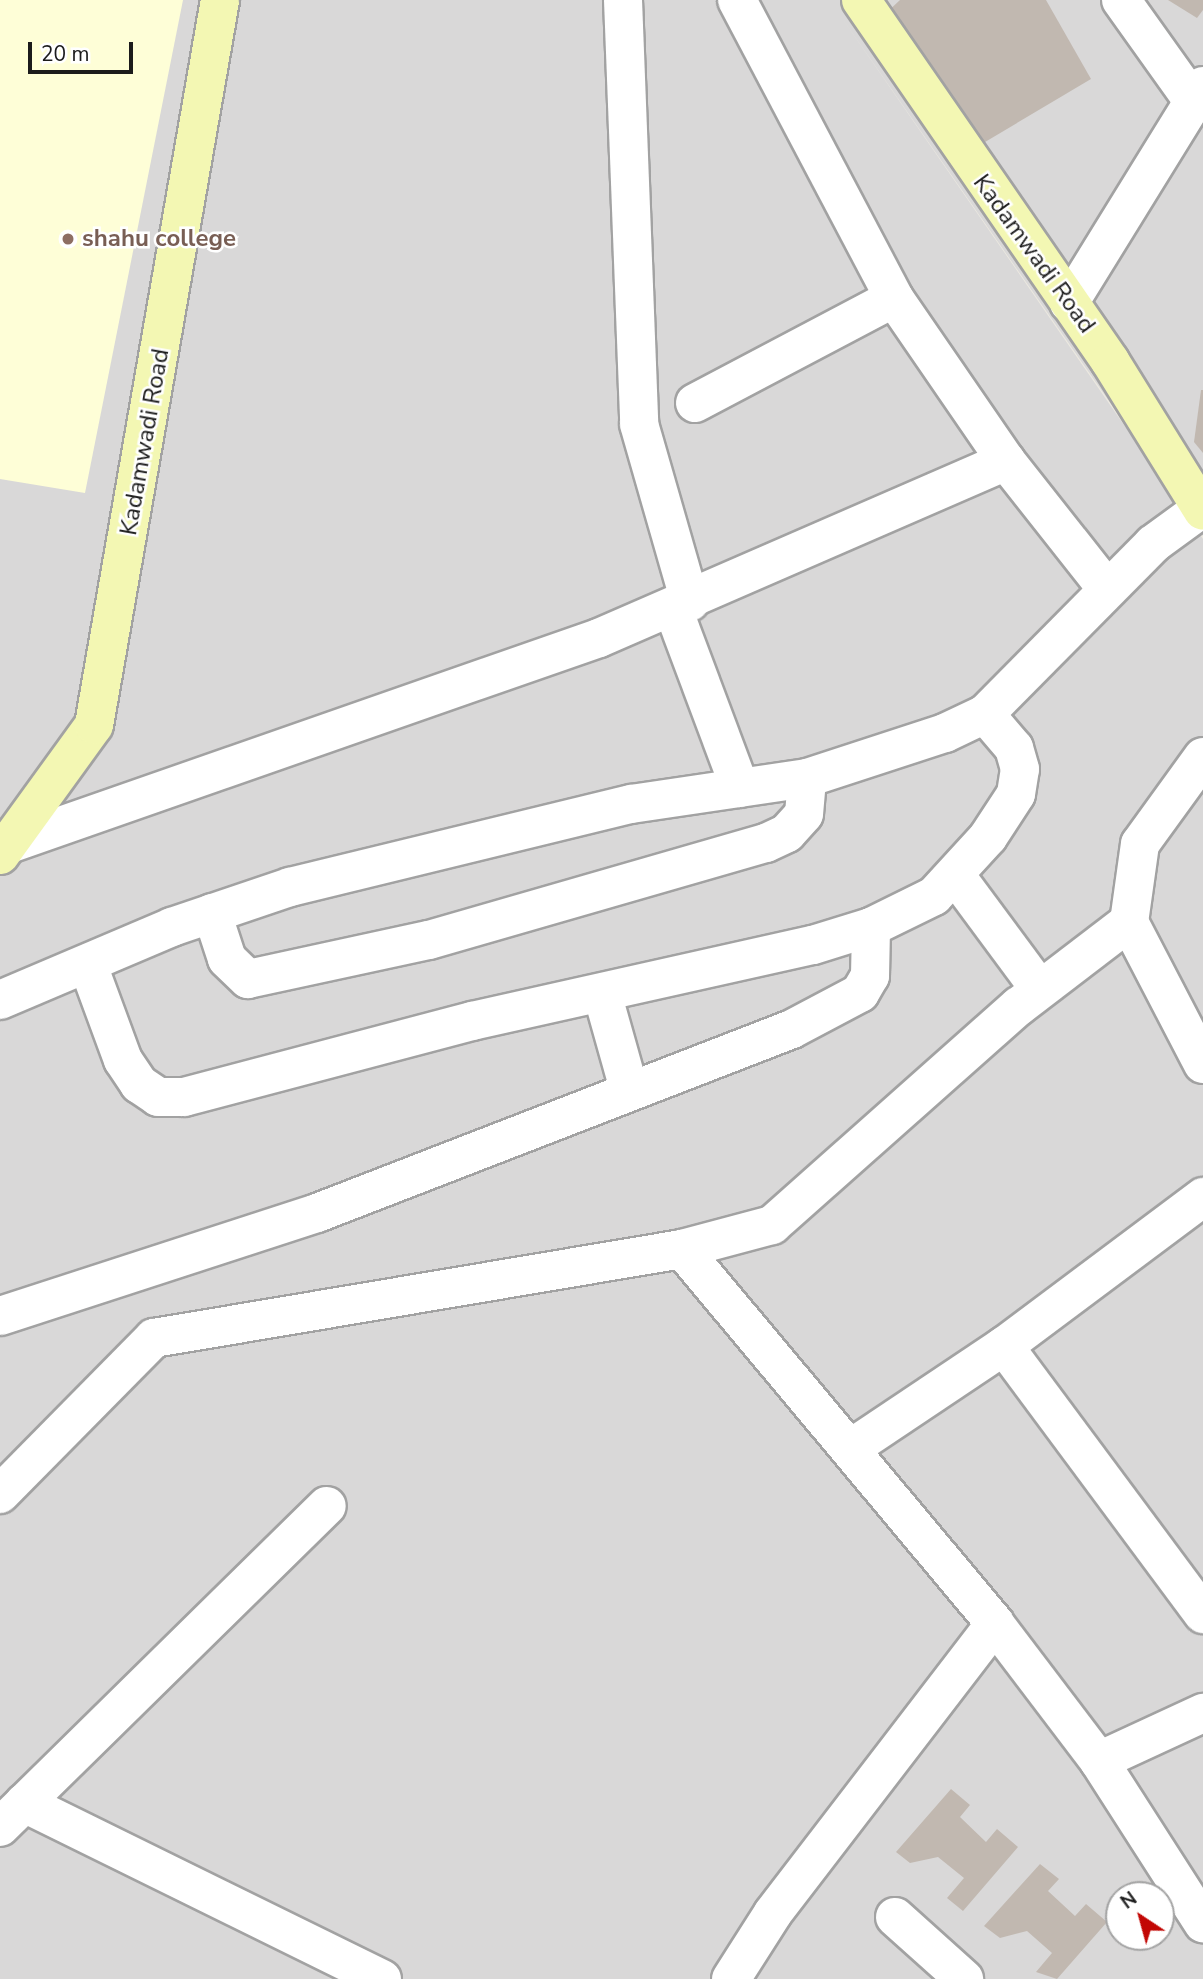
<!DOCTYPE html>
<style>
body{margin:0}
#map{position:relative;width:1203px;height:1979px;overflow:hidden;background:#ece9e0;font-family:"Nunito Sans",sans-serif}
div>[style]{position:absolute}
.residential>*{inset:0;background:#d9d8d8}
.education>*{inset:0;background:#fefed7}
.building>*{inset:0;background:#c1b8b0}
.roads{filter:drop-shadow(2px 0 #a2a2a2) drop-shadow(-2px 0 #a2a2a2) drop-shadow(0 2px #a2a2a2) drop-shadow(0 -2px #a2a2a2)}
.street>*{height:38px;margin:-19px;padding:0 19px;transform-origin:19px;border-radius:19px;background:#fff}
.secondary>*{height:38px;margin:-19px;padding:0 19px;transform-origin:19px;border-radius:19px;background:#f3f7b3}
.dots>*{width:19px;height:19px;translate:-50% -50%;box-sizing:border-box;border:4px solid #fff;border-radius:50%}
span{translate:-50% -50%;white-space:nowrap;text-align:center;line-height:1.15;-webkit-text-stroke:5px #fff;paint-order:stroke}
.education-label{font-size:24px;color:#785e54;font-weight:700}
.left{translate:0 -50%;text-align:left}
.street-label{font-size:24px;color:#1b1b1b}
.north{position:absolute;left:1105px;top:1881px;width:70px;height:70px;box-sizing:border-box;background:#fff;border:2px solid #a4a4a4;border-radius:50%;rotate:324deg;font-size:19px;font-weight:700;line-height:28px;text-align:center;color:#1b1b1b}
.north::after{content:'';display:block;margin:auto;width:24px;height:32px;background:#c20704;clip-path:polygon(50% 0,100% 100%,50% 72%,0 100%)}
.scale{position:absolute;left:28px;top:42px;width:105px;height:32px;box-sizing:border-box;border:4px solid #1b1b1b;border-top:0;padding-left:9px;font-size:21px;line-height:24px;white-space:nowrap;color:#1b1b1b;-webkit-text-stroke:5px #fff;paint-order:stroke}
</style>
<div id="map">
<div class="residential">
<i style="clip-path:polygon(evenodd,0 0,1203px 0,1203px 536px,837px 11px,1203px 539px,1203px 1979px,0 1979px,0 0,1119px 1895px,1161px 1895px,1161px 1937px,1119px 1937px,1119px 1895px)"></i>
</div>
<div class="education">
<i style="clip-path:polygon(0 0,183px 0,85px 493px,0 479px)"></i>
</div>
<div class="building">
<i style="clip-path:polygon(900px 0,1046px 0,1091px 79px,980px 145px,883px 16px)"></i>
<i style="clip-path:polygon(1168px 0,1203px 0,1203px 10px,1197px 18px)"></i>
<i style="clip-path:polygon(1201px 390px,1203px 390px,1203px 453px,1194px 442px)"></i>
<i style="clip-path:polygon(951px 1789px,970px 1805px,960px 1817px,986px 1842px,997px 1829px,1018px 1847px,963px 1911px,947px 1898px,964px 1878px,938px 1857px,910px 1863px,896px 1852px)"></i>
<i style="clip-path:polygon(1040px 1864px,1059px 1879px,1048px 1891px,1075px 1916px,1086px 1904px,1107px 1922px,1057px 1979px,1036px 1972px,1052px 1953px,1027px 1931px,1000px 1938px,984px 1926px)"></i>
</div>
<div class="roads">
<div class="street">
<i style="left:623px;top:0;width:424px;rotate:87.8deg"></i>
<i style="left:639px;top:424px;width:185px;rotate:74deg"></i>
<i style="left:737px;top:0;width:337px;rotate:62.2deg"></i>
<i style="left:894px;top:298px;width:198px;rotate:55.5deg"></i>
<i style="left:1121px;top:0;width:124px;rotate:54.5deg"></i>
<i style="left:1069px;top:303px;width:255px;rotate:-58.3deg"></i>
<i style="left:695px;top:403px;width:225px;rotate:-27.8deg"></i>
<i style="left:673px;top:609px;width:191px;rotate:69.5deg"></i>
<i style="left:1203px;top:757px;width:107px;rotate:125.9deg"></i>
<i style="left:1140px;top:844px;width:79px;rotate:98deg"></i>
<i style="left:1129px;top:922px;width:160px;rotate:62.5deg"></i>
<i style="left:9px;top:844px;width:625px;rotate:-19.25deg"></i>
<i style="left:599px;top:638px;width:444px;rotate:-23.5deg"></i>
<i style="left:1006px;top:461px;width:163px;rotate:51.7deg"></i>
<i style="left:956px;top:876px;width:139px;rotate:53.5deg"></i>
<i style="left:212px;top:913px;width:48px;rotate:71.9deg"></i>
<i style="left:227px;top:959px;width:29px;rotate:44deg"></i>
<i style="left:248px;top:979px;width:185px;rotate:-12.2deg"></i>
<i style="left:429px;top:940px;width:351px;rotate:-16.1deg"></i>
<i style="left:766px;top:843px;width:23px;rotate:-25deg"></i>
<i style="left:787px;top:833px;width:25px;rotate:-48deg"></i>
<i style="left:804px;top:814px;width:36px;rotate:-85deg"></i>
<i style="left:88px;top:965px;width:101px;rotate:69.8deg"></i>
<i style="left:123px;top:1060px;width:29px;rotate:56deg"></i>
<i style="left:139px;top:1084px;width:23px;rotate:34deg"></i>
<i style="left:158px;top:1097px;width:26px"></i>
<i style="left:184px;top:1097px;width:298px;rotate:-14.8deg"></i>
<i style="left:472px;top:1021px;width:349px;rotate:-12.6deg"></i>
<i style="left:813px;top:945px;width:61px;rotate:-17.2deg"></i>
<i style="left:871px;top:927px;width:70px;rotate:-26.2deg"></i>
<i style="left:934px;top:896px;width:80px;rotate:-47.5deg"></i>
<i style="left:988px;top:837px;width:51px;rotate:-56.9deg"></i>
<i style="left:1016px;top:794px;width:25px;rotate:-81deg"></i>
<i style="left:1020px;top:769px;width:22px;rotate:-106deg"></i>
<i style="left:1014px;top:748px;width:45px;rotate:-130.5deg"></i>
<i style="left:602px;top:993px;width:100px;rotate:74.3deg"></i>
<i style="left:0;top:1000px;width:187px;rotate:-23deg"></i>
<i style="left:172px;top:927px;width:125px;rotate:-18.7deg"></i>
<i style="left:290px;top:887px;width:351px;rotate:-13.7deg"></i>
<i style="left:631px;top:804px;width:178px;rotate:-8.4deg"></i>
<i style="left:807px;top:778px;width:145px;rotate:-18.1deg"></i>
<i style="left:945px;top:733px;width:44px;rotate:-25.4deg"></i>
<i style="left:985px;top:714px;width:239px;rotate:-45.3deg"></i>
<i style="left:1153px;top:544px;width:59px;rotate:-36.1deg"></i>
<i style="left:682px;top:1249px;width:93px;rotate:-14.9deg"></i>
<i style="left:772px;top:1225px;width:330px;rotate:-41.6deg"></i>
<i style="left:1019px;top:1006px;width:138px;rotate:-37.4deg"></i>
<i style="left:0;top:1316px;width:333px;rotate:-18deg"></i>
<i style="left:317px;top:1213px;width:509px;rotate:-21.17deg"></i>
<i style="left:792px;top:1029px;width:77px;rotate:-27.9deg"></i>
<i style="left:860px;top:993px;width:20px;rotate:-60deg"></i>
<i style="left:870px;top:976px;width:49px;rotate:-88.8deg"></i>
<i style="left:1004px;top:1346px;width:334px;rotate:53.4deg"></i>
<i style="left:850px;top:1449px;width:185px;rotate:-33.8deg"></i>
<i style="left:1004px;top:1346px;width:249px;rotate:-36.8deg"></i>
<i style="left:0;top:1494px;width:219px;rotate:-45.4deg"></i>
<i style="left:154px;top:1338px;width:535px;rotate:-9.57deg"></i>
<i style="left:682px;top:1249px;width:488px;rotate:50.1deg"></i>
<i style="left:995px;top:1624px;width:172px;rotate:52.8deg"></i>
<i style="left:1099px;top:1761px;width:193px;rotate:57.3deg"></i>
<i style="left:1099px;top:1761px;width:115px;rotate:-24.8deg"></i>
<i style="left:24px;top:1803px;width:399px;rotate:26.2deg"></i>
<i style="left:0;top:1827px;width:458px;rotate:-44.5deg"></i>
<i style="left:895px;top:1917px;width:93px;rotate:41.9deg"></i>
<i style="left:731px;top:1979px;width:78px;rotate:-57.5deg"></i>
<i style="left:773px;top:1913px;width:364px;rotate:-52.5deg"></i>
</div>
<div class="secondary">
<i style="left:861px;top:0;width:439px;rotate:55.4deg"></i>
<i style="left:1110px;top:361px;width:176px;rotate:58.2deg"></i>
<i style="left:0;top:855px;width:160px;rotate:-54.1deg"></i>
<i style="left:94px;top:725px;width:736px;rotate:-80.14deg"></i>
</div>
</div>
<div class="dots">
<i style="left:68px;top:239px;background:#8d6e63"></i>
</div>
<div class="education-label">
<span class="left" style="left:82px;top:239px">shahu college</span>
</div>
<div class="street-label">
<span style="left:1034px;top:254px;rotate:54deg">Kadamwadi Road</span>
<span style="left:145px;top:442px;rotate:-80deg">Kadamwadi Road</span>
</div>
<div class="north">N</div>
<div class="scale">20 m</div>
</div>
